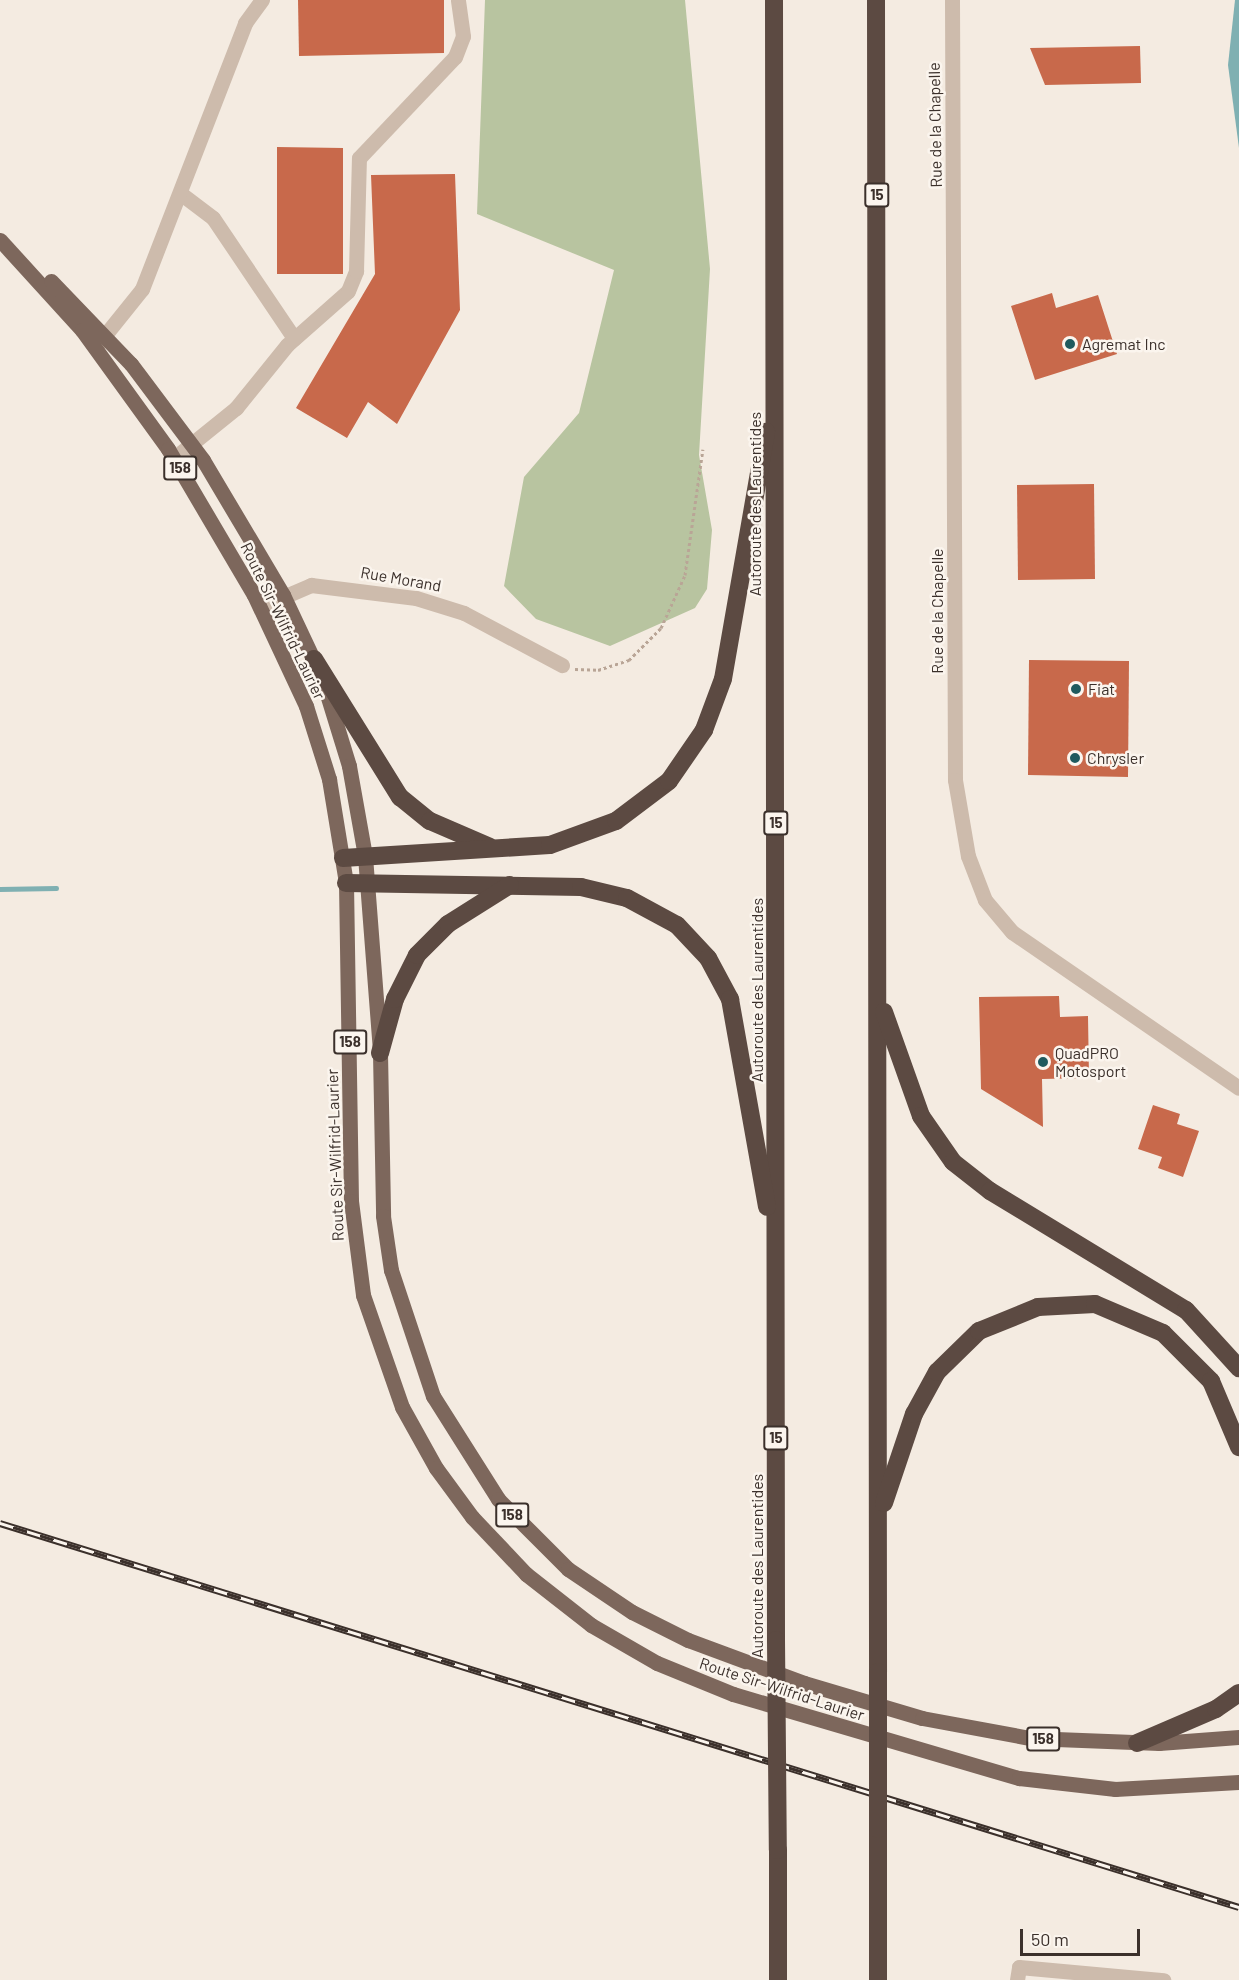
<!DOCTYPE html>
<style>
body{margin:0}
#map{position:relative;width:1239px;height:1980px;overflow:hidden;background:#f4ebe1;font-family:Barlow,sans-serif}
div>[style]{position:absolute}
.green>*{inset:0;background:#b8c4a0}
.water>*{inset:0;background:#7fb0b2}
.stream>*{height:4.5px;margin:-2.25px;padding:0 2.25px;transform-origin:2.25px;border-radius:2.25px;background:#7fb0b2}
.building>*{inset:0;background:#c8694b}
.path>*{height:3px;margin-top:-1.5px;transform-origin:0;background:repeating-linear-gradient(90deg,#b9a596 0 3px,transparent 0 6px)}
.minor>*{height:15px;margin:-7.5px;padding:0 7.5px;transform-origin:7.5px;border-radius:7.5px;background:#cdbbac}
.major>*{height:15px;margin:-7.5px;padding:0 7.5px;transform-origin:7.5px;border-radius:7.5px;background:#7d675c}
.highway>*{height:18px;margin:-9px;padding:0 9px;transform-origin:9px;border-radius:9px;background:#5c4a42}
.rail>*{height:7px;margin-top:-3.5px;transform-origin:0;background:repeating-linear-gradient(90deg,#fbf5ee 0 14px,#3b302b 0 28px);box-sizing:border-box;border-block:2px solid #3b302b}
.highway-bridge>*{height:18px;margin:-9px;padding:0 9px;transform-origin:9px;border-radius:9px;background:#5c4a42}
.dots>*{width:16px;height:16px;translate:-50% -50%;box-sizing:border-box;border:3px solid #fbf5ee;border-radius:50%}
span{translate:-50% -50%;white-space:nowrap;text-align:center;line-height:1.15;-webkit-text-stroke:5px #fbf5ee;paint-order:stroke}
.shield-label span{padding:2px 4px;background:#fbf5ee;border:2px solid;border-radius:4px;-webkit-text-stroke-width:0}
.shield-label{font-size:15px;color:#3b302b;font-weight:700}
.street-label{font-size:16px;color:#3b302b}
.poi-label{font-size:16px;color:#3b302b}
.left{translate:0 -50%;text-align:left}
.scale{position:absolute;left:1020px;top:1929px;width:120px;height:27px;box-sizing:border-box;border:3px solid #3b302b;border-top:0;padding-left:8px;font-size:18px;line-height:21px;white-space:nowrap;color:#3b302b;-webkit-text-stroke:4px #fbf5ee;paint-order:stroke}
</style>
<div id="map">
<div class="green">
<i style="clip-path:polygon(485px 0,685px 0,710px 269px,699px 455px,712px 530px,707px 589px,695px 608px,610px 646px,536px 619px,504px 586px,524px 477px,579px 413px,614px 270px,477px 214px)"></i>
</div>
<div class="water">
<i style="clip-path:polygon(1235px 0,1239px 0,1239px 148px,1228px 65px)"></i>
</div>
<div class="stream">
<i style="left:0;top:889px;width:56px;rotate:-1deg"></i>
</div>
<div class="building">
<i style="clip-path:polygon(298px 0,444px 0,444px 53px,299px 56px)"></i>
<i style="clip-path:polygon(1140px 46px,1141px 83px,1045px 85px,1030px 48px)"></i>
<i style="clip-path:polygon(277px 147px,343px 148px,343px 274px,277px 274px)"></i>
<i style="clip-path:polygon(455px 174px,460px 310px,397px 424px,368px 402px,347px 438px,296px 408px,375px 274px,371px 175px)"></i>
<i style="clip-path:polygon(1052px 293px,1056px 308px,1098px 295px,1117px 354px,1035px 380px,1011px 306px)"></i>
<i style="clip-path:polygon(1094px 484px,1095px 579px,1018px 580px,1017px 485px)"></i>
<i style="clip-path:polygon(1029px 660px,1129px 661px,1128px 777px,1028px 775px)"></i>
<i style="clip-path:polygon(1059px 996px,1060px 1017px,1088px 1016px,1089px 1078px,1042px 1079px,1043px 1127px,981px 1089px,979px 997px)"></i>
<i style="clip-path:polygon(1153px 1105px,1180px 1114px,1177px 1124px,1199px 1131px,1183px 1177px,1158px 1168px,1162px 1157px,1138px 1149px)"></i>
</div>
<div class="path">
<i style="left:575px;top:669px;width:23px;rotate:2deg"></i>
<i style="left:598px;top:670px;width:33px;rotate:-18deg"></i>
<i style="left:629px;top:660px;width:45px;rotate:-45deg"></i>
<i style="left:661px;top:628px;width:58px;rotate:-65.6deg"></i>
<i style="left:685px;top:575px;width:127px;rotate:-81.9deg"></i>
</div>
<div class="minor">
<i style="left:952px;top:0;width:780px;rotate:89.78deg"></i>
<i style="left:955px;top:780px;width:77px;rotate:80.3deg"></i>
<i style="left:968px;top:856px;width:47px;rotate:68.9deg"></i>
<i style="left:985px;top:900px;width:42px;rotate:49.8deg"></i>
<i style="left:1012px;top:932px;width:275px;rotate:34.5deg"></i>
<i style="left:180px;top:193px;width:41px;rotate:37.1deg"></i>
<i style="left:213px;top:218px;width:145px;rotate:56deg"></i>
<i style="left:97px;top:345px;width:72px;rotate:-51.2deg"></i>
<i style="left:142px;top:289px;width:285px;rotate:-68.8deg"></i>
<i style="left:245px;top:23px;width:29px;rotate:-54deg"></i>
<i style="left:174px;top:458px;width:80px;rotate:-38.9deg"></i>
<i style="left:236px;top:408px;width:81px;rotate:-51deg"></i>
<i style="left:287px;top:345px;width:81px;rotate:-41.5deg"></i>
<i style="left:348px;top:291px;width:22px;rotate:-68deg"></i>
<i style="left:356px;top:271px;width:113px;rotate:-88.5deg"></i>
<i style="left:359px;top:158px;width:139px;rotate:-46.5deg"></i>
<i style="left:455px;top:57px;width:22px;rotate:-69deg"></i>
<i style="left:463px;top:36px;width:36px;rotate:-98deg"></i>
<i style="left:260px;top:607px;width:56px;rotate:-23.3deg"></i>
<i style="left:311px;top:585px;width:106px;rotate:7.1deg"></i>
<i style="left:416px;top:598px;width:50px;rotate:17.4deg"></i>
<i style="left:464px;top:613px;width:111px;rotate:28deg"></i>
<i style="left:1017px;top:1980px;width:13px;rotate:-81deg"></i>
<i style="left:1019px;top:1967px;width:145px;rotate:5.2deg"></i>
</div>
<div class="major">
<i style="left:0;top:240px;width:122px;rotate:47.7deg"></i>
<i style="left:82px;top:330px;width:147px;rotate:54.1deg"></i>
<i style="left:168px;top:449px;width:169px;rotate:59.5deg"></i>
<i style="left:254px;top:595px;width:123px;rotate:64.9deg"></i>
<i style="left:306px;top:706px;width:77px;rotate:72.5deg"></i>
<i style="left:329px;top:779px;width:105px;rotate:80.7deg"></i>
<i style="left:346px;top:883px;width:318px;rotate:89.1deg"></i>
<i style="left:351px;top:1201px;width:95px;rotate:82.7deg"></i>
<i style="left:363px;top:1295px;width:119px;rotate:70.8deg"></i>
<i style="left:402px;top:1407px;width:70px;rotate:60.9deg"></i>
<i style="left:436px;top:1468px;width:61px;rotate:53.7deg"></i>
<i style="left:472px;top:1517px;width:79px;rotate:46.5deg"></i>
<i style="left:526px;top:1574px;width:83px;rotate:38.1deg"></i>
<i style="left:591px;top:1625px;width:76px;rotate:29.9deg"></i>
<i style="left:657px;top:1663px;width:82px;rotate:22.2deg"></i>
<i style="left:733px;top:1694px;width:298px;rotate:16.4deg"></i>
<i style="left:1019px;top:1778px;width:97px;rotate:6.5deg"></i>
<i style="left:1115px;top:1789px;width:124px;rotate:-3.2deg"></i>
<i style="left:51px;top:281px;width:115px;rotate:46.1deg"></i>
<i style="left:131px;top:364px;width:120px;rotate:53.1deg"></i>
<i style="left:203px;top:460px;width:157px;rotate:59.3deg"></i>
<i style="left:283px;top:595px;width:92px;rotate:64.8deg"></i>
<i style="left:322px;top:678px;width:92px;rotate:72.9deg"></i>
<i style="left:349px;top:766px;width:91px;rotate:79.9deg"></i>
<i style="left:365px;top:856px;width:198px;rotate:85.6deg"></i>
<i style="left:380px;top:1053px;width:163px;rotate:88.9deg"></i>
<i style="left:383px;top:1216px;width:55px;rotate:81.6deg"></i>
<i style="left:391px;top:1270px;width:133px;rotate:71.6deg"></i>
<i style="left:433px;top:1396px;width:122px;rotate:57.7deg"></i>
<i style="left:498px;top:1499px;width:99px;rotate:45deg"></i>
<i style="left:568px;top:1569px;width:77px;rotate:33.9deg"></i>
<i style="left:632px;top:1612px;width:63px;rotate:26.6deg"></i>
<i style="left:688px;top:1640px;width:124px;rotate:20.3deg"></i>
<i style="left:804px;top:1683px;width:123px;rotate:16.5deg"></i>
<i style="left:922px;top:1718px;width:110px;rotate:10.5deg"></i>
<i style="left:1030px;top:1738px;width:129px;rotate:2.2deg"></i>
<i style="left:1159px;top:1743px;width:80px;rotate:-4.3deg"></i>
</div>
<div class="highway">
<i style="left:774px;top:0;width:1640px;rotate:89.93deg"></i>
<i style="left:876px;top:0;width:1672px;rotate:89.93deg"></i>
<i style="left:314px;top:659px;width:163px;rotate:58.1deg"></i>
<i style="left:400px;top:797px;width:38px;rotate:39deg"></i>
<i style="left:430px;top:821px;width:65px;rotate:23.4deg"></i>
<i style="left:343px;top:858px;width:207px;rotate:-3.6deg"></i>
<i style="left:550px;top:845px;width:70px;rotate:-20deg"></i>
<i style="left:616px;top:821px;width:66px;rotate:-37deg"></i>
<i style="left:669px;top:781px;width:62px;rotate:-55.5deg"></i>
<i style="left:704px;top:730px;width:54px;rotate:-69.6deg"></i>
<i style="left:723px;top:679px;width:251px;rotate:-80.1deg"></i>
<i style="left:346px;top:883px;width:235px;rotate:1deg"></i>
<i style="left:581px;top:887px;width:47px;rotate:13.4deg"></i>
<i style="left:627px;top:898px;width:57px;rotate:28.4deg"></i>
<i style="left:677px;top:925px;width:45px;rotate:46.8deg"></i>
<i style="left:708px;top:958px;width:47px;rotate:61.8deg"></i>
<i style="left:730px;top:999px;width:211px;rotate:79.9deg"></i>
<i style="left:884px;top:1012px;width:110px;rotate:70.4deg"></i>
<i style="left:921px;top:1116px;width:56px;rotate:55.2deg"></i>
<i style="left:953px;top:1162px;width:47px;rotate:38.1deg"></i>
<i style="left:990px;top:1191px;width:229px;rotate:31.3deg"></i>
<i style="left:1186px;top:1310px;width:79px;rotate:47.6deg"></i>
<i style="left:380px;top:1053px;width:56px;rotate:-74.5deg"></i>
<i style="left:395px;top:999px;width:49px;rotate:-63.4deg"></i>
<i style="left:417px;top:955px;width:44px;rotate:-45deg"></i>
<i style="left:448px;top:924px;width:73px;rotate:-32.2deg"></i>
<i style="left:884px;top:1503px;width:94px;rotate:-71.4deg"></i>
<i style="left:914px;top:1414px;width:48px;rotate:-61.3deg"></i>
<i style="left:937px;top:1372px;width:59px;rotate:-44.3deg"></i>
<i style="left:979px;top:1331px;width:64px;rotate:-22.1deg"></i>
<i style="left:1038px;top:1307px;width:57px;rotate:-3deg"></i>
<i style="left:1095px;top:1304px;width:74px;rotate:23.1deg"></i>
<i style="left:1163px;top:1333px;width:68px;rotate:45deg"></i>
<i style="left:1211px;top:1381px;width:72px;rotate:67deg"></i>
<i style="left:1137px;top:1743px;width:86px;rotate:-23.3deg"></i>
<i style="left:1216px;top:1709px;width:28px;rotate:-35deg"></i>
<i style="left:878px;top:1829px;width:151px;rotate:90deg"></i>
<i style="left:778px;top:1850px;width:130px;rotate:90deg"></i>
</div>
<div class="rail">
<i style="left:0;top:1523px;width:1297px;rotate:17.22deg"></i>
</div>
<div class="highway-bridge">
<i style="left:776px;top:1640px;width:210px;rotate:89.5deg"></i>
<i style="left:878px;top:1829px;width:157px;rotate:-90deg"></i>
</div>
<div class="dots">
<i style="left:1070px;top:344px;background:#1f5a5e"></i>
<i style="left:1076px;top:689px;background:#1f5a5e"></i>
<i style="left:1075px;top:758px;background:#1f5a5e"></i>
<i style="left:1043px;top:1062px;background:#1f5a5e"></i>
</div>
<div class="shield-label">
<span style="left:877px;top:195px">15</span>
<span style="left:180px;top:468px">158</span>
<span style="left:776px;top:823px">15</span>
<span style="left:350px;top:1042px">158</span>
<span style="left:776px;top:1438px">15</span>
<span style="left:512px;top:1515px">158</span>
<span style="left:1043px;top:1739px">158</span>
</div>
<div class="street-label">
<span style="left:935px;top:125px;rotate:-91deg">Rue de la Chapelle</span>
<span style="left:755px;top:504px;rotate:-90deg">Autoroute des Laurentides</span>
<span style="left:401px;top:579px;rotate:10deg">Rue Morand</span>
<span style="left:937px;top:611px;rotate:-90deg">Rue de la Chapelle</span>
<span style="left:283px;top:621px;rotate:64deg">Route Sir-Wilfrid-Laurier</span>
<span style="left:757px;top:990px;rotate:-90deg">Autoroute des Laurentides</span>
<span style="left:335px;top:1155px;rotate:-92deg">Route Sir-Wilfrid-Laurier</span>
<span style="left:757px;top:1566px;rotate:-90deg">Autoroute des Laurentides</span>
<span style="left:782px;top:1689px;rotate:18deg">Route Sir-Wilfrid-Laurier</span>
</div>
<div class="poi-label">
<span class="left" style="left:1082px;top:344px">Agremat Inc</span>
<span class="left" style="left:1088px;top:689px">Fiat</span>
<span class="left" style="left:1087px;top:758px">Chrysler</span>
<span class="left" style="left:1055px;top:1062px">QuadPRO<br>Motosport</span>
</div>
<div class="scale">50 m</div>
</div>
